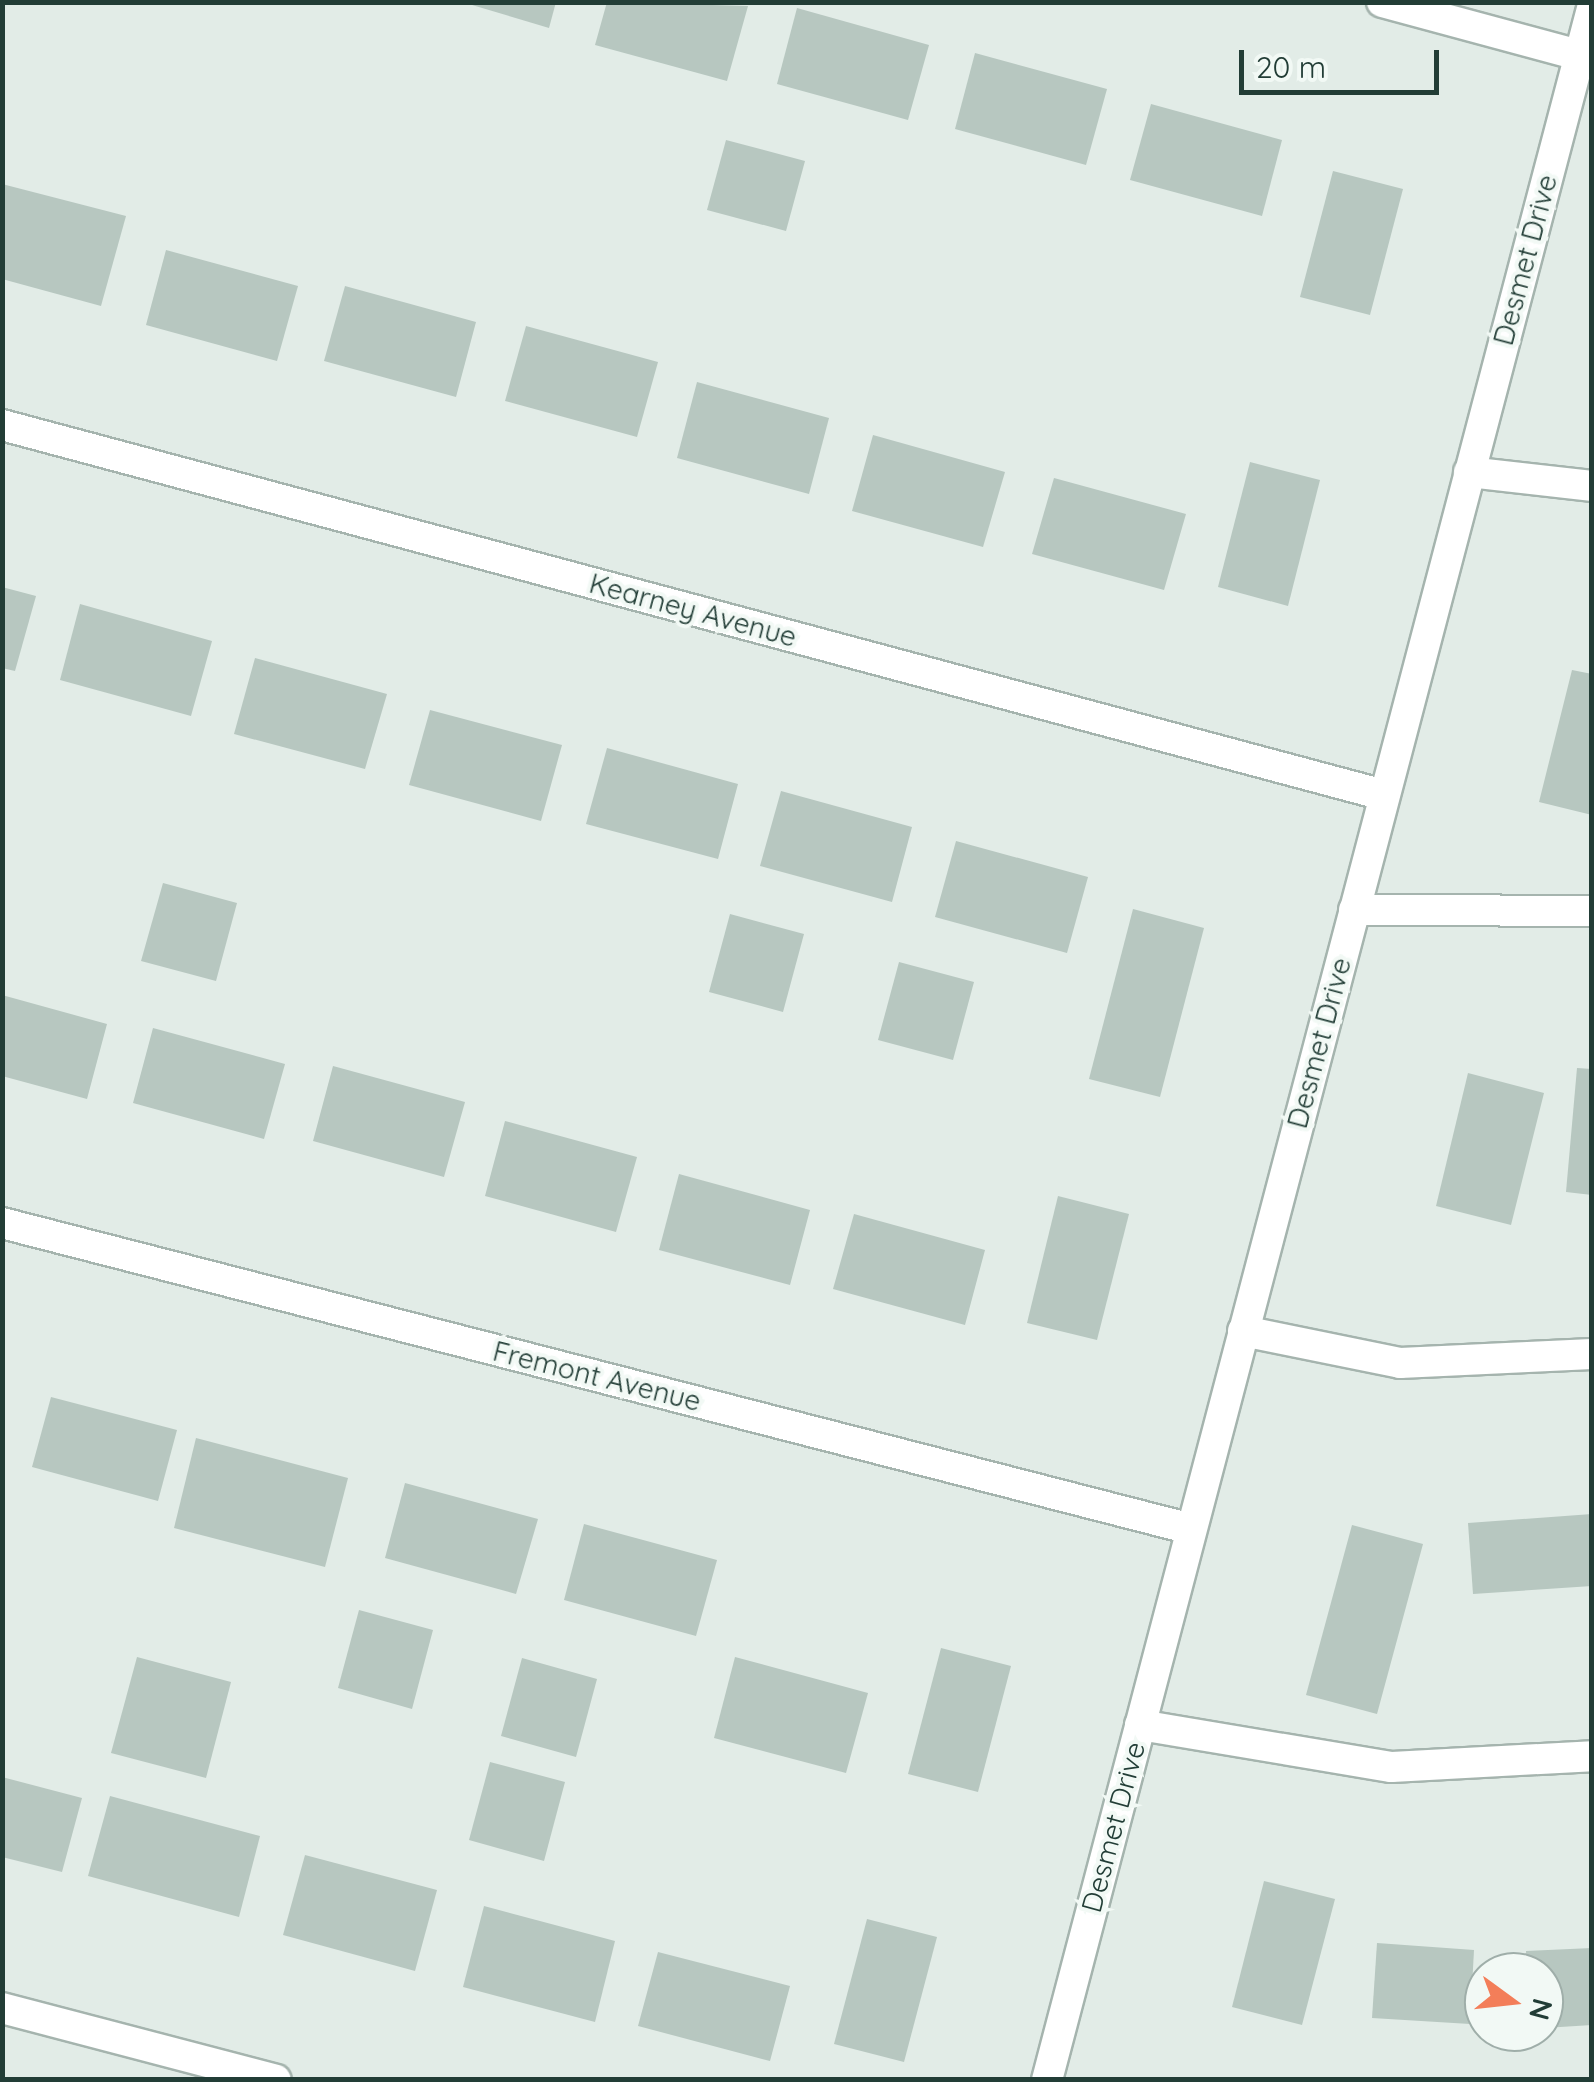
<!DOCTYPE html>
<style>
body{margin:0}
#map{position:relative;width:1594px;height:2082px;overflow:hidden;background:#e2ece7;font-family:Quicksand,sans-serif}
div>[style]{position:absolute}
.building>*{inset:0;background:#b7c7c0}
.roads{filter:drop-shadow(2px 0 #a5b4ae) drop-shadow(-2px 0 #a5b4ae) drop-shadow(0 2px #a5b4ae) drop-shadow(0 -2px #a5b4ae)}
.minor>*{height:30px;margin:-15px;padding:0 15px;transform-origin:15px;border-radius:15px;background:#fff}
span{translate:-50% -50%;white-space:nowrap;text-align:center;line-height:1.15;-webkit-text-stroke:8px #f2f9f5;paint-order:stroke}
.street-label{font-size:28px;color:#223d36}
.frame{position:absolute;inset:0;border:5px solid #223d36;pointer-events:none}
.north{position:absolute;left:1464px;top:1952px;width:100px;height:100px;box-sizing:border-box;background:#f2f9f5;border:2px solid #9faea9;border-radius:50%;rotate:105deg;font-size:28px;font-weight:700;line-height:40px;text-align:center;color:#223d36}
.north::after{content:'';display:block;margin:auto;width:35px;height:45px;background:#f37e59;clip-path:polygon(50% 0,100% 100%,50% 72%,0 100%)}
.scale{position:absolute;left:1239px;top:50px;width:200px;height:45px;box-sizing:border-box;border:5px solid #223d36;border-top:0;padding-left:12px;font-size:30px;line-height:35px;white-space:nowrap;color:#223d36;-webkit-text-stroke:8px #f2f9f5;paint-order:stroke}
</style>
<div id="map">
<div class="building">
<i style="clip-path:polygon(462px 2px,556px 2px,549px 28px)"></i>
<i style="clip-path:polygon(607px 2px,748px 6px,727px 81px,595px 45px)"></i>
<i style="clip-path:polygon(797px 8px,929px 45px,908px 120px,777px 84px)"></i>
<i style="clip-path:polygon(975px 53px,1107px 89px,1086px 165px,955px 129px)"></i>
<i style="clip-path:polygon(1151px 104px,1282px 140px,1262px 216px,1130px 180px)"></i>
<i style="clip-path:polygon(726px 140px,805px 161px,786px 231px,707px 210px)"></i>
<i style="clip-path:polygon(1333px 171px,1403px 189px,1370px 315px,1300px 297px)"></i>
<i style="clip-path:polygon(2px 184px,126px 216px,101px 306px,2px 279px)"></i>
<i style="clip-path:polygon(166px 250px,298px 286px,277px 361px,146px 325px)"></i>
<i style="clip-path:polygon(345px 286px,476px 322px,456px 397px,324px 361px)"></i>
<i style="clip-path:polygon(526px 326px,658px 362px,637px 437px,505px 401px)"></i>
<i style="clip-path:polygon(697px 382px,829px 418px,809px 494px,677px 458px)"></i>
<i style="clip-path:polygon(873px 435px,1005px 472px,983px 547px,852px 511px)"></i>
<i style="clip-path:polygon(1250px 462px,1320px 480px,1288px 606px,1218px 587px)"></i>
<i style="clip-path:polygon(1054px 478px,1186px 514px,1164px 590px,1032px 554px)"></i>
<i style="clip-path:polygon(2px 587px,36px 596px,15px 671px,2px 668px)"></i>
<i style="clip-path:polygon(80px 604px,212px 641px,191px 716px,60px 680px)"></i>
<i style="clip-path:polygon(255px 658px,387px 694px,365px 769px,234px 734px)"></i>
<i style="clip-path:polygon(1572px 670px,1592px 674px,1592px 815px,1539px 802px)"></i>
<i style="clip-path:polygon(430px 710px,562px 745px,541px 821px,409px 785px)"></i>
<i style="clip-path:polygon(607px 748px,738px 784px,718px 859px,586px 824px)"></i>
<i style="clip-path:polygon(781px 791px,912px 827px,892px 902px,760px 866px)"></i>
<i style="clip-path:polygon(956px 841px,1088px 877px,1067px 953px,935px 917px)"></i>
<i style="clip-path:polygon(163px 883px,237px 903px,216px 981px,141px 961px)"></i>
<i style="clip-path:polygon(1133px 909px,1204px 928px,1160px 1097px,1089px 1079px)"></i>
<i style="clip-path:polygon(730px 914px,804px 934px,783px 1012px,709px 992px)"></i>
<i style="clip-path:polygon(899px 962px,974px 982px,953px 1060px,878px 1040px)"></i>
<i style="clip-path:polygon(2px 995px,107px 1024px,87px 1099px,2px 1076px)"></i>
<i style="clip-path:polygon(153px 1028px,285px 1064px,264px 1139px,133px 1103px)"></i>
<i style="clip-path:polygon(333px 1066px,465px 1102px,444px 1177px,313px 1141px)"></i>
<i style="clip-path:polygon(1577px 1068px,1592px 1069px,1592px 1195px,1566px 1192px)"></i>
<i style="clip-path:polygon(1468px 1073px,1544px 1093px,1511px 1225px,1436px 1206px)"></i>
<i style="clip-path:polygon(505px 1121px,637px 1157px,616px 1232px,485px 1196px)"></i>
<i style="clip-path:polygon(679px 1174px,810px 1210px,790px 1285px,659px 1250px)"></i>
<i style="clip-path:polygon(1058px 1196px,1129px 1214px,1097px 1340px,1027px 1323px)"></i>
<i style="clip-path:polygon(854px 1214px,985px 1250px,965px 1325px,833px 1289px)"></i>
<i style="clip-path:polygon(51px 1397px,177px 1430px,158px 1501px,32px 1467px)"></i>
<i style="clip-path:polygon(196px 1438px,348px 1478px,325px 1567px,174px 1528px)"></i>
<i style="clip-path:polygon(405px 1483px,538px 1519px,516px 1594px,385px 1558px)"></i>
<i style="clip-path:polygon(1592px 1514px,1592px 1586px,1473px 1594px,1468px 1523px)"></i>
<i style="clip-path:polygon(584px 1524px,717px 1560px,696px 1636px,564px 1600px)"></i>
<i style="clip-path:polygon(1352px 1525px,1423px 1544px,1377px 1714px,1306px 1695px)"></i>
<i style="clip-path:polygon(359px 1610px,433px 1630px,412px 1709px,338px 1688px)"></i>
<i style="clip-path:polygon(941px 1648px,1011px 1666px,978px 1792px,908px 1774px)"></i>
<i style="clip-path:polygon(137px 1657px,231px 1682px,206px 1778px,111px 1753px)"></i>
<i style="clip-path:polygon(735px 1657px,868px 1693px,846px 1773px,714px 1738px)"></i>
<i style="clip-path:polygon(522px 1658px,597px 1679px,576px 1757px,501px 1736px)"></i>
<i style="clip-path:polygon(490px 1762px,565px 1782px,544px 1861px,469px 1840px)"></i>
<i style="clip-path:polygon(2px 1777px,82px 1798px,62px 1872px,2px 1857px)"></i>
<i style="clip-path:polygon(110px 1796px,260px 1836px,239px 1917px,88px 1876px)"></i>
<i style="clip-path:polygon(305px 1855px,437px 1890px,415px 1971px,283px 1935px)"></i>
<i style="clip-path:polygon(1264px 1881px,1335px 1899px,1302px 2025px,1232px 2007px)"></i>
<i style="clip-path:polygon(484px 1906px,615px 1941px,595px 2022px,463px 1987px)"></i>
<i style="clip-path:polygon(867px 1919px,937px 1937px,904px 2062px,834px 2044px)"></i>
<i style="clip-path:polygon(1377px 1943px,1474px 1950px,1470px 2024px,1372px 2018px)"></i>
<i style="clip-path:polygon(1592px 1948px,1592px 2025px,1544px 2028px,1544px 1972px,1527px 1972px,1526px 1951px)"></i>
<i style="clip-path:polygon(658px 1952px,790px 1986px,770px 2061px,638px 2026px)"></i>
</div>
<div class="roads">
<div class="minor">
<i style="left:1382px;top:2px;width:204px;rotate:15.1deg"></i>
<i style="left:2px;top:425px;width:1431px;rotate:14.99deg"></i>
<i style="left:1469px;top:472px;width:124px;rotate:6.5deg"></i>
<i style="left:1354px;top:910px;width:238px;rotate:0.2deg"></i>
<i style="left:2px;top:1223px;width:1228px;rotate:14.43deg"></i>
<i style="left:1243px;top:1331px;width:160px;rotate:11.5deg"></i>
<i style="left:1400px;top:1363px;width:192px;rotate:-2.7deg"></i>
<i style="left:1140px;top:1725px;width:255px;rotate:9.5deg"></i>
<i style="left:1392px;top:1767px;width:200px;rotate:-3.1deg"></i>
<i style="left:2px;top:2008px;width:283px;rotate:14.7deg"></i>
<i style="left:1047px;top:2080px;width:2142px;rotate:-75.26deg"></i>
</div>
</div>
<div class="street-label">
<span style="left:1525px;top:260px;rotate:-75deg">Desmet Drive</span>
<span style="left:693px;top:610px;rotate:15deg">Kearney Avenue</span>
<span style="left:1319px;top:1043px;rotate:-75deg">Desmet Drive</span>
<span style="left:597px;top:1376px;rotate:14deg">Fremont Avenue</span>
<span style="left:1113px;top:1827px;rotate:-75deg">Desmet Drive</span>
</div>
<div class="frame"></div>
<div class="north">N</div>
<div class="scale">20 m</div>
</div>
